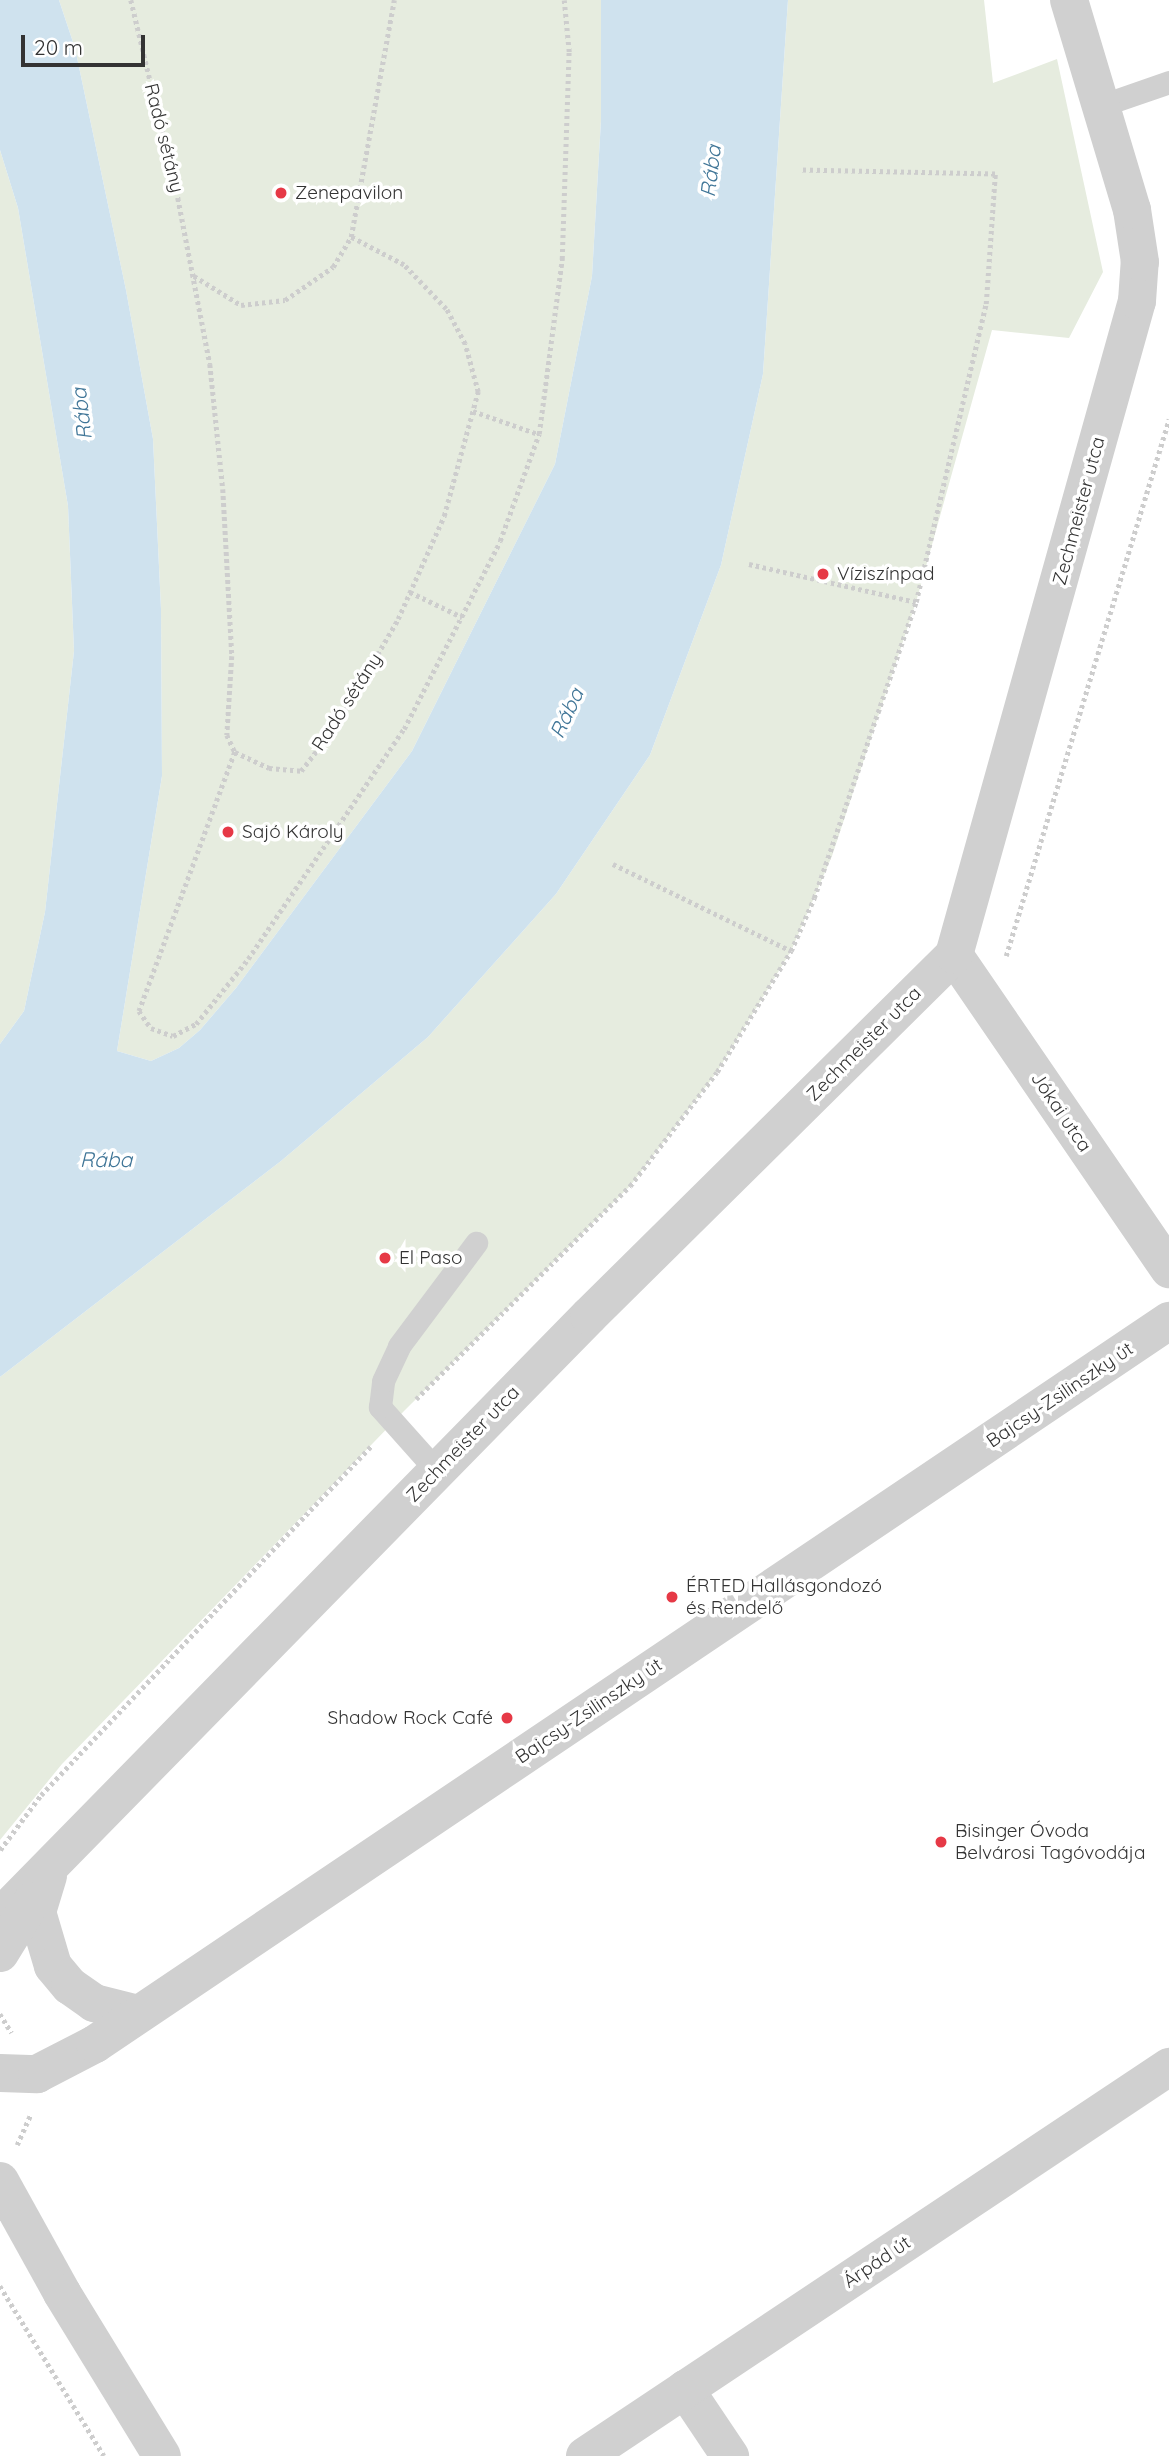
<!DOCTYPE html>
<meta charset="utf-8">
<style>
body{margin:0}
#map{position:relative;width:1169px;height:2456px;overflow:hidden;background:#fff;font-family:Quicksand,sans-serif}
div>[style]{position:absolute}
.green>*{inset:0;background:#e6ecdf}
.water>*{inset:0;background:#cfe2ee}
.path>*{height:4.5px;margin-top:-2.25px;transform-origin:0;background:repeating-linear-gradient(90deg,#cdcdcd 0 3.5px,transparent 0 7px)}
.service>*{height:23px;margin:-11.5px;padding:0 11.5px;transform-origin:11.5px;border-radius:11.5px;background:#d0d0d0}
.minor>*{height:38px;margin:-19px;padding:0 19px;transform-origin:19px;border-radius:19px;background:#d0d0d0}
.dots>*{width:19px;height:19px;translate:-50% -50%;box-sizing:border-box;border:4px solid #fff;border-radius:50%}
span{translate:-50% -50%;white-space:nowrap;text-align:center;line-height:1.15;-webkit-text-stroke:7px #fff;paint-order:stroke}
.street-label{font-size:19px;color:#333}
.poi-label{font-size:19px;color:#333}
.left{translate:0 -50%;text-align:left}
.right{translate:-100% -50%;text-align:right}
.water-label{font-size:21px;color:#3f7597;font-style:italic}
.scale{position:absolute;left:21px;top:35px;width:124px;height:32px;box-sizing:border-box;border:4px solid #333;border-top:0;padding-left:9px;font-size:21px;line-height:24px;white-space:nowrap;color:#333;-webkit-text-stroke:5px #fff;paint-order:stroke}
</style>
<div id="map">
<div class="green">
<i style="clip-path:polygon(59px 0,601px 0,601px 120px,592px 276px,555px 464px,412px 751px,236px 988px,200px 1030px,179px 1048px,151px 1061px,117px 1051px,162px 776px,161px 609px,153px 439px,126px 290px,75px 48px)"></i>
<i style="clip-path:polygon(788px 0,984px 0,993px 83px,1057px 59px,1103px 272px,1069px 338px,992px 330px,916px 602px,832px 856px,791px 951px,717px 1072px,630px 1186px,405px 1410px,62px 1764px,0 1840px,0 1377px,281px 1161px,428px 1037px,556px 894px,650px 755px,721px 565px,763px 374px)"></i>
<i style="clip-path:polygon(0 150px,18px 208px,68px 506px,74px 651px,45px 912px,24px 1011px,0 1044px)"></i>
</div>
<div class="water">
<i style="clip-path:polygon(0 0,59px 0,75px 48px,126px 290px,153px 439px,161px 609px,162px 776px,117px 1051px,151px 1061px,179px 1048px,200px 1030px,236px 988px,412px 751px,555px 464px,592px 276px,601px 120px,601px 0,788px 0,763px 374px,721px 565px,650px 755px,556px 894px,428px 1037px,281px 1161px,0 1377px,0 1044px,24px 1011px,45px 912px,74px 651px,68px 506px,18px 208px,0 150px)"></i>
</div>
<div class="path">
<i style="left:131px;top:0;width:204px;rotate:76.6deg"></i>
<i style="left:178px;top:198px;width:169px;rotate:79.1deg"></i>
<i style="left:210px;top:364px;width:126px;rotate:84.1deg"></i>
<i style="left:223px;top:489px;width:167px;rotate:86.9deg"></i>
<i style="left:232px;top:656px;width:79px;rotate:93.6deg"></i>
<i style="left:227px;top:735px;width:19px;rotate:65deg"></i>
<i style="left:235px;top:752px;width:38px;rotate:25deg"></i>
<i style="left:269px;top:768px;width:32px;rotate:5deg"></i>
<i style="left:301px;top:771px;width:56px;rotate:-52.3deg"></i>
<i style="left:335px;top:727px;width:125px;rotate:-59.7deg"></i>
<i style="left:398px;top:619px;width:113px;rotate:-65.9deg"></i>
<i style="left:444px;top:516px;width:129px;rotate:-74.7deg"></i>
<i style="left:478px;top:392px;width:50px;rotate:-105.2deg"></i>
<i style="left:465px;top:344px;width:40px;rotate:-118deg"></i>
<i style="left:446px;top:309px;width:61px;rotate:-133.7deg"></i>
<i style="left:404px;top:265px;width:60px;rotate:-152.2deg"></i>
<i style="left:194px;top:276px;width:55px;rotate:31.7deg"></i>
<i style="left:241px;top:305px;width:44px;rotate:-6.5deg"></i>
<i style="left:285px;top:300px;width:58px;rotate:-34.5deg"></i>
<i style="left:333px;top:267px;width:35px;rotate:-59deg"></i>
<i style="left:351px;top:237px;width:241px;rotate:-79.7deg"></i>
<i style="left:473px;top:411px;width:69px;rotate:19.5deg"></i>
<i style="left:749px;top:564px;width:171px;rotate:12.8deg"></i>
<i style="left:410px;top:592px;width:58px;rotate:25.7deg"></i>
<i style="left:235px;top:752px;width:276px;rotate:110.3deg"></i>
<i style="left:139px;top:1011px;width:21px;rotate:55deg"></i>
<i style="left:151px;top:1028px;width:23px;rotate:20deg"></i>
<i style="left:173px;top:1036px;width:26px;rotate:-28deg"></i>
<i style="left:196px;top:1024px;width:83px;rotate:-51.3deg"></i>
<i style="left:248px;top:959px;width:278px;rotate:-55.9deg"></i>
<i style="left:404px;top:729px;width:211px;rotate:-62.9deg"></i>
<i style="left:500px;top:541px;width:114px;rotate:-70deg"></i>
<i style="left:539px;top:434px;width:177px;rotate:-82.5deg"></i>
<i style="left:562px;top:259px;width:207px;rotate:-88.1deg"></i>
<i style="left:569px;top:52px;width:52px;rotate:-95.5deg"></i>
<i style="left:613px;top:864px;width:198px;rotate:26deg"></i>
<i style="left:1006px;top:956px;width:561px;rotate:-73.11deg"></i>
<i style="left:416px;top:1399px;width:302px;rotate:-44.9deg"></i>
<i style="left:630px;top:1186px;width:143px;rotate:-52.7deg"></i>
<i style="left:717px;top:1072px;width:142px;rotate:-58.6deg"></i>
<i style="left:791px;top:951px;width:58px;rotate:-66.5deg"></i>
<i style="left:814px;top:898px;width:313px;rotate:-71deg"></i>
<i style="left:916px;top:602px;width:306px;rotate:-76.8deg"></i>
<i style="left:986px;top:304px;width:130px;rotate:-86deg"></i>
<i style="left:995px;top:174px;width:194px;rotate:-178.8deg"></i>
<i style="left:0;top:1850px;width:69px;rotate:-53.3deg"></i>
<i style="left:41px;top:1795px;width:480px;rotate:-46.6deg"></i>
<i style="left:0;top:2014px;width:22px;rotate:58deg"></i>
<i style="left:17px;top:2145px;width:32px;rotate:-66deg"></i>
<i style="left:0;top:2286px;width:199px;rotate:58.5deg"></i>
</div>
<div class="service">
<i style="left:1097px;top:107px;width:76px;rotate:-19.1deg"></i>
<i style="left:437px;top:1471px;width:86px;rotate:-131.7deg"></i>
<i style="left:380px;top:1407px;width:26px;rotate:-83deg"></i>
<i style="left:383px;top:1381px;width:38px;rotate:-65deg"></i>
<i style="left:399px;top:1346px;width:129px;rotate:-53.2deg"></i>
</div>
<div class="minor">
<i style="left:954px;top:955px;width:381px;rotate:55.6deg"></i>
<i style="left:48px;top:1876px;width:38px;rotate:107deg"></i>
<i style="left:37px;top:1912px;width:56px;rotate:73.5deg"></i>
<i style="left:53px;top:1966px;width:26px;rotate:50deg"></i>
<i style="left:70px;top:1986px;width:29px;rotate:35deg"></i>
<i style="left:94px;top:2003px;width:45px;rotate:14deg"></i>
<i style="left:0;top:1917px;width:841px;rotate:-45.58deg"></i>
<i style="left:589px;top:1316px;width:513px;rotate:-44.68deg"></i>
<i style="left:954px;top:955px;width:679px;rotate:-74.37deg"></i>
<i style="left:1137px;top:301px;width:39px;rotate:-86deg"></i>
<i style="left:1140px;top:262px;width:53px;rotate:-98.7deg"></i>
<i style="left:1132px;top:210px;width:219px;rotate:-106.7deg"></i>
<i style="left:0;top:1953px;width:61px;rotate:-58.4deg"></i>
<i style="left:0;top:2073px;width:37px;rotate:2deg"></i>
<i style="left:37px;top:2074px;width:65px;rotate:-27.3deg"></i>
<i style="left:95px;top:2044px;width:1295px;rotate:-33.95deg"></i>
<i style="left:0;top:2181px;width:128px;rotate:61deg"></i>
<i style="left:62px;top:2293px;width:191px;rotate:58.5deg"></i>
<i style="left:685px;top:2389px;width:81px;rotate:56.1deg"></i>
<i style="left:585px;top:2456px;width:702px;rotate:-33.67deg"></i>
</div>
<div class="dots">
<i style="left:281px;top:193px;background:#e63946"></i>
<i style="left:823px;top:574px;background:#e63946"></i>
<i style="left:228px;top:832px;background:#e63946"></i>
<i style="left:385px;top:1258px;background:#e63946"></i>
<i style="left:672px;top:1597px;background:#e63946"></i>
<i style="left:507px;top:1718px;background:#e63946"></i>
<i style="left:941px;top:1842px;background:#e63946"></i>
</div>
<div class="street-label">
<span style="left:164px;top:138px;rotate:76deg">Radó sétány</span>
<span style="left:1079px;top:511px;rotate:-75deg">Zechmeister utca</span>
<span style="left:347px;top:702px;rotate:-57deg">Radó sétány</span>
<span style="left:864px;top:1044px;rotate:-45deg">Zechmeister utca</span>
<span style="left:1061px;top:1112px;rotate:56deg">Jókai utca</span>
<span style="left:1060px;top:1395px;rotate:-34deg">Bajcsy-Zsilinszky út</span>
<span style="left:463px;top:1444px;rotate:-46deg">Zechmeister utca</span>
<span style="left:589px;top:1711px;rotate:-34deg">Bajcsy-Zsilinszky út</span>
<span style="left:877px;top:2262px;rotate:-34deg">Árpád út</span>
</div>
<div class="poi-label">
<span class="left" style="left:295px;top:193px">Zenepavilon</span>
<span class="left" style="left:837px;top:574px">Víziszínpad</span>
<span class="left" style="left:242px;top:832px">Sajó Károly</span>
<span class="left" style="left:399px;top:1258px">El Paso</span>
<span class="left" style="left:686px;top:1597px">ÉRTED Hallásgondozó<br>és Rendelő</span>
<span class="right" style="left:493px;top:1718px">Shadow Rock Café</span>
<span class="left" style="left:955px;top:1842px">Bisinger Óvoda<br>Belvárosi Tagóvodája</span>
</div>
<div class="water-label">
<span style="left:710px;top:171px;rotate:-83deg">Rába</span>
<span style="left:81px;top:414px;rotate:-97deg">Rába</span>
<span style="left:566px;top:713px;rotate:-65deg">Rába</span>
<span style="left:106px;top:1159px">Rába</span>
</div>
<div class="scale">20 m</div>
</div>
